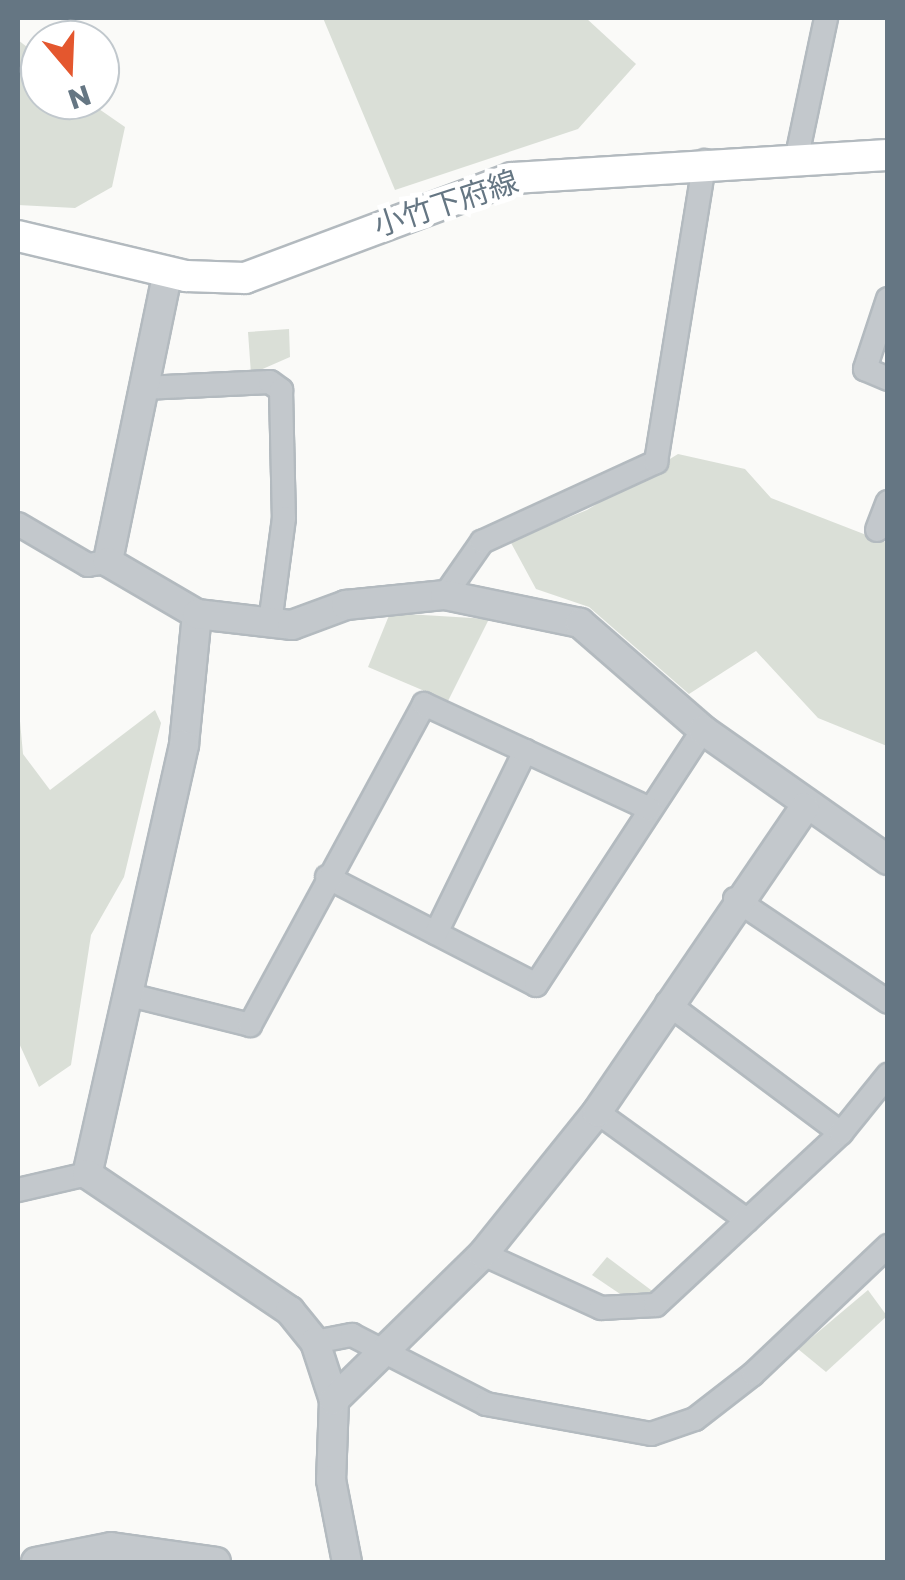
<!DOCTYPE html>
<meta charset="utf-8">
<style>
body{margin:0}
#map{position:relative;width:905px;height:1580px;overflow:hidden;background:#fafaf8;font-family:Poppins,"Noto Sans JP",sans-serif}
div>[style]{position:absolute}
.green>*{inset:0;background:#dadfd7}
.roads{filter:drop-shadow(2px 0 #b3babf) drop-shadow(-2px 0 #b3babf) drop-shadow(0 2px #b3babf) drop-shadow(0 -2px #b3babf)}
.minor>*{height:22px;margin:-11px;padding:0 11px;transform-origin:11px;border-radius:11px;background:#c3c8cc}
.tertiary>*{height:28px;margin:-14px;padding:0 14px;transform-origin:14px;border-radius:14px;background:#c3c8cc}
.secondary>*{height:30px;margin:-15px;padding:0 15px;transform-origin:15px;border-radius:15px;background:#fff}
span{translate:-50% -50%;white-space:nowrap;text-align:center;line-height:1.15;-webkit-text-stroke:10px #fff;paint-order:stroke}
.street-label{font-size:30px;color:#657683}
.frame{position:absolute;inset:0;border:20px solid #657683;pointer-events:none}
.north{position:absolute;left:20px;top:20px;width:100px;height:100px;box-sizing:border-box;background:#fff;border:2px solid #c1c8cd;border-radius:50%;rotate:161deg;font-size:28px;font-weight:700;line-height:40px;text-align:center;color:#657683}
.north::after{content:'';display:block;margin:auto;width:35px;height:45px;background:#e4572e;clip-path:polygon(50% 0,100% 100%,50% 72%,0 100%)}
</style>
<div id="map">
<div class="green">
<i style="clip-path:polygon(323px 18px,586px 18px,636px 64px,578px 129px,395px 190px)"></i>
<i style="clip-path:polygon(18px 40px,40px 57px,40px 100px,86px 100px,125px 127px,112px 187px,75px 208px,18px 205px)"></i>
<i style="clip-path:polygon(289px 329px,290px 357px,251px 374px,248px 332px)"></i>
<i style="clip-path:polygon(678px 454px,745px 469px,771px 498px,887px 543px,887px 746px,818px 718px,756px 651px,689px 694px,589px 607px,536px 589px,510px 541px,587px 510px)"></i>
<i style="clip-path:polygon(390px 613px,489px 619px,448px 701px,368px 667px)"></i>
<i style="clip-path:polygon(18px 699px,23px 754px,50px 790px,155px 710px,161px 723px,124px 877px,91px 935px,71px 1065px,39px 1087px,18px 1041px)"></i>
<i style="clip-path:polygon(607px 1257px,655px 1293px,629px 1300px,592px 1275px)"></i>
<i style="clip-path:polygon(868px 1290px,887px 1316px,826px 1372px,798px 1349px)"></i>
</div>
<div class="roads">
<div class="minor">
<i style="left:797px;top:156px;width:141px;rotate:-78.1deg"></i>
<i style="left:888px;top:299px;width:74px;rotate:108.2deg"></i>
<i style="left:865px;top:369px;width:25px;rotate:23deg"></i>
<i style="left:144px;top:388px;width:126px;rotate:-2.7deg"></i>
<i style="left:270px;top:382px;width:14px;rotate:36deg"></i>
<i style="left:281px;top:390px;width:128px;rotate:88.7deg"></i>
<i style="left:284px;top:518px;width:106px;rotate:97.6deg"></i>
<i style="left:18px;top:524px;width:81px;rotate:30.4deg"></i>
<i style="left:88px;top:565px;width:20px;rotate:-9deg"></i>
<i style="left:877px;top:530px;width:30px;rotate:-69deg"></i>
<i style="left:445px;top:595px;width:65px;rotate:-55.1deg"></i>
<i style="left:482px;top:542px;width:192px;rotate:-24.7deg"></i>
<i style="left:656px;top:462px;width:305px;rotate:-80.8deg"></i>
<i style="left:327px;top:877px;width:235px;rotate:27.3deg"></i>
<i style="left:536px;top:985px;width:305px;rotate:-56.8deg"></i>
<i style="left:735px;top:899px;width:184px;rotate:33.9deg"></i>
<i style="left:436px;top:933px;width:203px;rotate:-63.9deg"></i>
<i style="left:126px;top:994px;width:128px;rotate:14deg"></i>
<i style="left:250px;top:1025px;width:365px;rotate:-61.5deg"></i>
<i style="left:424px;top:704px;width:249px;rotate:24.9deg"></i>
<i style="left:667px;top:1003px;width:217px;rotate:36.8deg"></i>
<i style="left:597px;top:1112px;width:185px;rotate:35.8deg"></i>
<i style="left:18px;top:1190px;width:71px;rotate:-13.1deg"></i>
<i style="left:483px;top:1254px;width:130px;rotate:24.6deg"></i>
<i style="left:601px;top:1308px;width:55px;rotate:-3.1deg"></i>
<i style="left:656px;top:1305px;width:253px;rotate:-42.9deg"></i>
<i style="left:841px;top:1133px;width:75px;rotate:-51deg"></i>
<i style="left:315px;top:1342px;width:38px;rotate:-11deg"></i>
<i style="left:352px;top:1335px;width:151px;rotate:27.2deg"></i>
<i style="left:486px;top:1404px;width:168px;rotate:10.3deg"></i>
<i style="left:651px;top:1434px;width:46px;rotate:-18.8deg"></i>
<i style="left:695px;top:1419px;width:73px;rotate:-37.8deg"></i>
<i style="left:753px;top:1374px;width:186px;rotate:-43.5deg"></i>
</div>
<div class="tertiary">
<i style="left:168px;top:271px;width:297px;rotate:101.7deg"></i>
<i style="left:108px;top:562px;width:103px;rotate:30.3deg"></i>
<i style="left:197px;top:614px;width:132px;rotate:95.7deg"></i>
<i style="left:184px;top:745px;width:440px;rotate:102.7deg"></i>
<i style="left:87px;top:1174px;width:245px;rotate:34deg"></i>
<i style="left:290px;top:1311px;width:40px;rotate:51deg"></i>
<i style="left:315px;top:1342px;width:61px;rotate:71.9deg"></i>
<i style="left:334px;top:1400px;width:80px;rotate:92.1deg"></i>
<i style="left:331px;top:1480px;width:84px;rotate:79deg"></i>
<i style="left:197px;top:614px;width:96px;rotate:6.6deg"></i>
<i style="left:292px;top:625px;width:58px;rotate:-20.3deg"></i>
<i style="left:346px;top:605px;width:100px;rotate:-5.8deg"></i>
<i style="left:445px;top:595px;width:138px;rotate:11.7deg"></i>
<i style="left:580px;top:623px;width:163px;rotate:41deg"></i>
<i style="left:703px;top:730px;width:226px;rotate:35.1deg"></i>
<i style="left:334px;top:1400px;width:209px;rotate:-44.4deg"></i>
<i style="left:483px;top:1254px;width:182px;rotate:-51.2deg"></i>
<i style="left:597px;top:1112px;width:368px;rotate:-55.7deg"></i>
<i style="left:36px;top:1562px;width:76px;rotate:-11.3deg"></i>
<i style="left:111px;top:1547px;width:106px;rotate:8.1deg"></i>
</div>
<div class="secondary">
<i style="left:18px;top:236px;width:173px;rotate:13.4deg"></i>
<i style="left:186px;top:276px;width:59px;rotate:1.9deg"></i>
<i style="left:245px;top:278px;width:285px;rotate:-20.5deg"></i>
<i style="left:512px;top:178px;width:377px;rotate:-3.5deg"></i>
</div>
</div>
<div class="street-label">
<span style="left:446px;top:204px;rotate:-18deg">小竹下府線</span>
</div>
<div class="frame"></div>
<div class="north">N</div>
</div>
